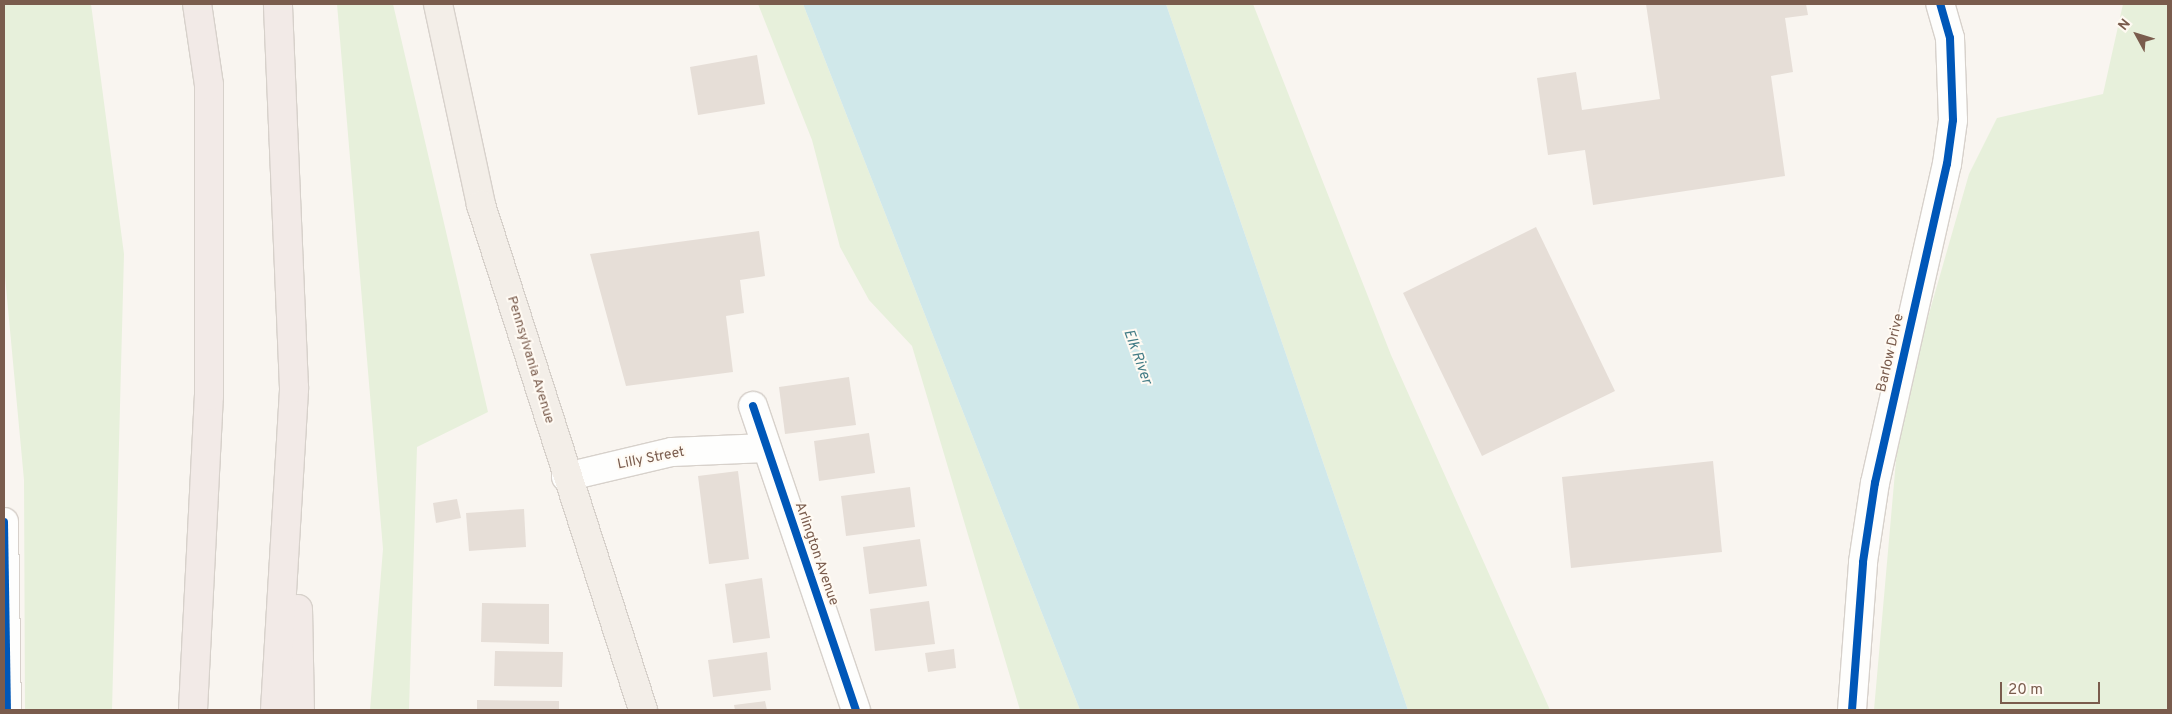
<!DOCTYPE html>
<style>
body{margin:0}
#map{position:relative;width:2172px;height:714px;overflow:hidden;background:#f9f5f0;font-family:Overpass,sans-serif}
div>[style]{position:absolute}
.green>*{inset:0;background:#e7f0db}
.water>*{inset:0;background:#d0e8ea}
.building>*{inset:0;background:#e6ded7}
.roads{filter:drop-shadow(1px 0 #d7d1cb) drop-shadow(-1px 0 #d7d1cb) drop-shadow(0 1px #d7d1cb) drop-shadow(0 -1px #d7d1cb)}
.minor>*{height:28px;margin:-14px;padding:0 14px;transform-origin:14px;border-radius:14px;background:#fefefd}
.tertiary>*{height:28px;margin:-14px;padding:0 14px;transform-origin:14px;border-radius:14px;background:#fefefd}
.primary>*{height:28px;margin:-14px;padding:0 14px;transform-origin:14px;border-radius:14px;background:#f3eee8}
.motorway>*{height:28px;margin:-14px;padding:0 14px;transform-origin:14px;border-radius:14px;background:#f2eae7}
.cycleway>*{height:8px;margin:-4px;padding:0 4px;transform-origin:4px;border-radius:4px;background:#0057b8}
span{translate:-50% -50%;white-space:nowrap;text-align:center;line-height:1.15;-webkit-text-stroke:4px #fffaf3;paint-order:stroke}
.street-label{font-size:14px;color:#7a5c4d}
.water-label{font-size:15px;color:#437c86;font-style:italic}
.frame{position:absolute;inset:0;border:5px solid #7a5c4d;pointer-events:none}
.north{position:absolute;left:2112px;top:10px;width:50px;height:50px;-webkit-text-stroke:4px #fffaf3;paint-order:stroke;rotate:309deg;font-size:14px;font-weight:700;line-height:20px;text-align:center;color:#7a5c4d}
.north::after{content:'';display:block;margin:auto;width:18px;height:22px;background:#7a5c4d;clip-path:polygon(50% 0,100% 100%,50% 72%,0 100%)}
.scale{position:absolute;left:2000px;top:682px;width:100px;height:22px;box-sizing:border-box;border:2px solid #7a5c4d;border-top:0;padding-left:6px;font-size:15px;line-height:18px;white-space:nowrap;color:#7a5c4d;-webkit-text-stroke:4px #fffaf3;paint-order:stroke}
</style>
<div id="map">
<div class="green">
<i style="clip-path:polygon(4px 4px,91px 4px,124px 254px,112px 710px,25px 710px,24px 480px,4px 266px)"></i>
<i style="clip-path:polygon(337px 4px,393px 4px,488px 412px,417px 447px,409px 710px,370px 710px,383px 549px)"></i>
<i style="clip-path:polygon(758px 4px,803px 4px,1080px 710px,1020px 710px,912px 346px,869px 300px,840px 247px,812px 140px)"></i>
<i style="clip-path:polygon(1166px 4px,1253px 4px,1391px 355px,1550px 710px,1408px 710px)"></i>
<i style="clip-path:polygon(2123px 4px,2168px 4px,2168px 710px,1874px 710px,1900px 415px,1969px 174px,1997px 118px,2103px 94px)"></i>
</div>
<div class="water">
<i style="clip-path:polygon(803px 4px,1166px 4px,1408px 710px,1080px 710px)"></i>
</div>
<div class="building">
<i style="clip-path:polygon(1646px 4px,1806px 4px,1808px 15px,1785px 18px,1793px 72px,1771px 76px,1785px 176px,1593px 205px,1585px 150px,1548px 155px,1537px 78px,1576px 72px,1582px 110px,1660px 99px)"></i>
<i style="clip-path:polygon(757px 55px,765px 104px,698px 115px,690px 67px)"></i>
<i style="clip-path:polygon(1536px 227px,1615px 391px,1482px 456px,1403px 293px)"></i>
<i style="clip-path:polygon(759px 231px,765px 276px,740px 280px,744px 313px,726px 316px,733px 372px,626px 386px,590px 254px)"></i>
<i style="clip-path:polygon(849px 377px,856px 425px,785px 434px,779px 387px)"></i>
<i style="clip-path:polygon(869px 433px,875px 473px,819px 481px,814px 441px)"></i>
<i style="clip-path:polygon(1713px 461px,1722px 552px,1571px 568px,1562px 477px)"></i>
<i style="clip-path:polygon(738px 471px,749px 559px,709px 564px,698px 476px)"></i>
<i style="clip-path:polygon(910px 487px,915px 527px,846px 536px,841px 496px)"></i>
<i style="clip-path:polygon(457px 499px,461px 518px,436px 523px,433px 503px)"></i>
<i style="clip-path:polygon(524px 509px,526px 547px,469px 551px,466px 513px)"></i>
<i style="clip-path:polygon(920px 539px,927px 586px,869px 594px,863px 547px)"></i>
<i style="clip-path:polygon(762px 578px,770px 638px,733px 643px,725px 584px)"></i>
<i style="clip-path:polygon(929px 601px,935px 644px,875px 651px,870px 609px)"></i>
<i style="clip-path:polygon(482px 603px,549px 604px,549px 644px,481px 642px)"></i>
<i style="clip-path:polygon(954px 649px,956px 668px,928px 672px,925px 653px)"></i>
<i style="clip-path:polygon(495px 651px,563px 652px,562px 687px,494px 686px)"></i>
<i style="clip-path:polygon(767px 652px,771px 690px,713px 697px,708px 660px)"></i>
<i style="clip-path:polygon(477px 700px,559px 701px,559px 710px,477px 710px)"></i>
<i style="clip-path:polygon(765px 701px,767px 710px,735px 710px,734px 705px)"></i>
</div>
<div class="roads">
<div class="minor">
<i style="left:753px;top:406px;width:321px;rotate:71.3deg"></i>
<i style="left:566px;top:477px;width:109px;rotate:-13.3deg"></i>
<i style="left:672px;top:452px;width:94px;rotate:-2.4deg"></i>
<i style="left:4px;top:522px;width:188px;rotate:89.1deg"></i>
</div>
<div class="tertiary">
<i style="left:1852px;top:710px;width:148px;rotate:-85.7deg"></i>
<i style="left:1863px;top:562px;width:80px;rotate:-81.4deg"></i>
<i style="left:1875px;top:483px;width:327px;rotate:-77.3deg"></i>
<i style="left:1947px;top:164px;width:44px;rotate:-82.2deg"></i>
<i style="left:1953px;top:120px;width:82px;rotate:-92.1deg"></i>
<i style="left:1950px;top:38px;width:35px;rotate:-106deg"></i>
</div>
<div class="primary">
<i style="left:438px;top:4px;width:206px;rotate:77.9deg"></i>
<i style="left:481px;top:205px;width:530px;rotate:72.21deg"></i>
</div>
<div class="motorway">
<i style="left:298px;top:609px;width:101px;rotate:88.9deg"></i>
<i style="left:193px;top:710px;width:314px;rotate:-87.1deg"></i>
<i style="left:209px;top:396px;width:311px;rotate:-90deg"></i>
<i style="left:209px;top:85px;width:82px;rotate:-98.4deg"></i>
<i style="left:275px;top:710px;width:323px;rotate:-86.6deg"></i>
<i style="left:294px;top:388px;width:384px;rotate:-92.4deg"></i>
</div>
</div>
<div class="cycleway">
<i style="left:753px;top:406px;width:321px;rotate:71.3deg"></i>
<i style="left:4px;top:522px;width:188px;rotate:89.1deg"></i>
<i style="left:1852px;top:710px;width:148px;rotate:-85.7deg"></i>
<i style="left:1863px;top:562px;width:80px;rotate:-81.4deg"></i>
<i style="left:1875px;top:483px;width:327px;rotate:-77.3deg"></i>
<i style="left:1947px;top:164px;width:44px;rotate:-82.2deg"></i>
<i style="left:1953px;top:120px;width:82px;rotate:-92.1deg"></i>
<i style="left:1950px;top:38px;width:35px;rotate:-106deg"></i>
</div>
<div class="street-label">
<span style="left:1891px;top:353px;rotate:-77deg">Barlow Drive</span>
<span style="left:530px;top:360px;rotate:73deg">Pennsylvania Avenue</span>
<span style="left:651px;top:459px;rotate:-11deg">Lilly Street</span>
<span style="left:816px;top:554px;rotate:71deg">Arlington Avenue</span>
</div>
<div class="water-label">
<span style="left:1137px;top:357px;rotate:70deg">Elk River</span>
</div>
<div class="frame"></div>
<div class="north">N</div>
<div class="scale">20 m</div>
</div>
